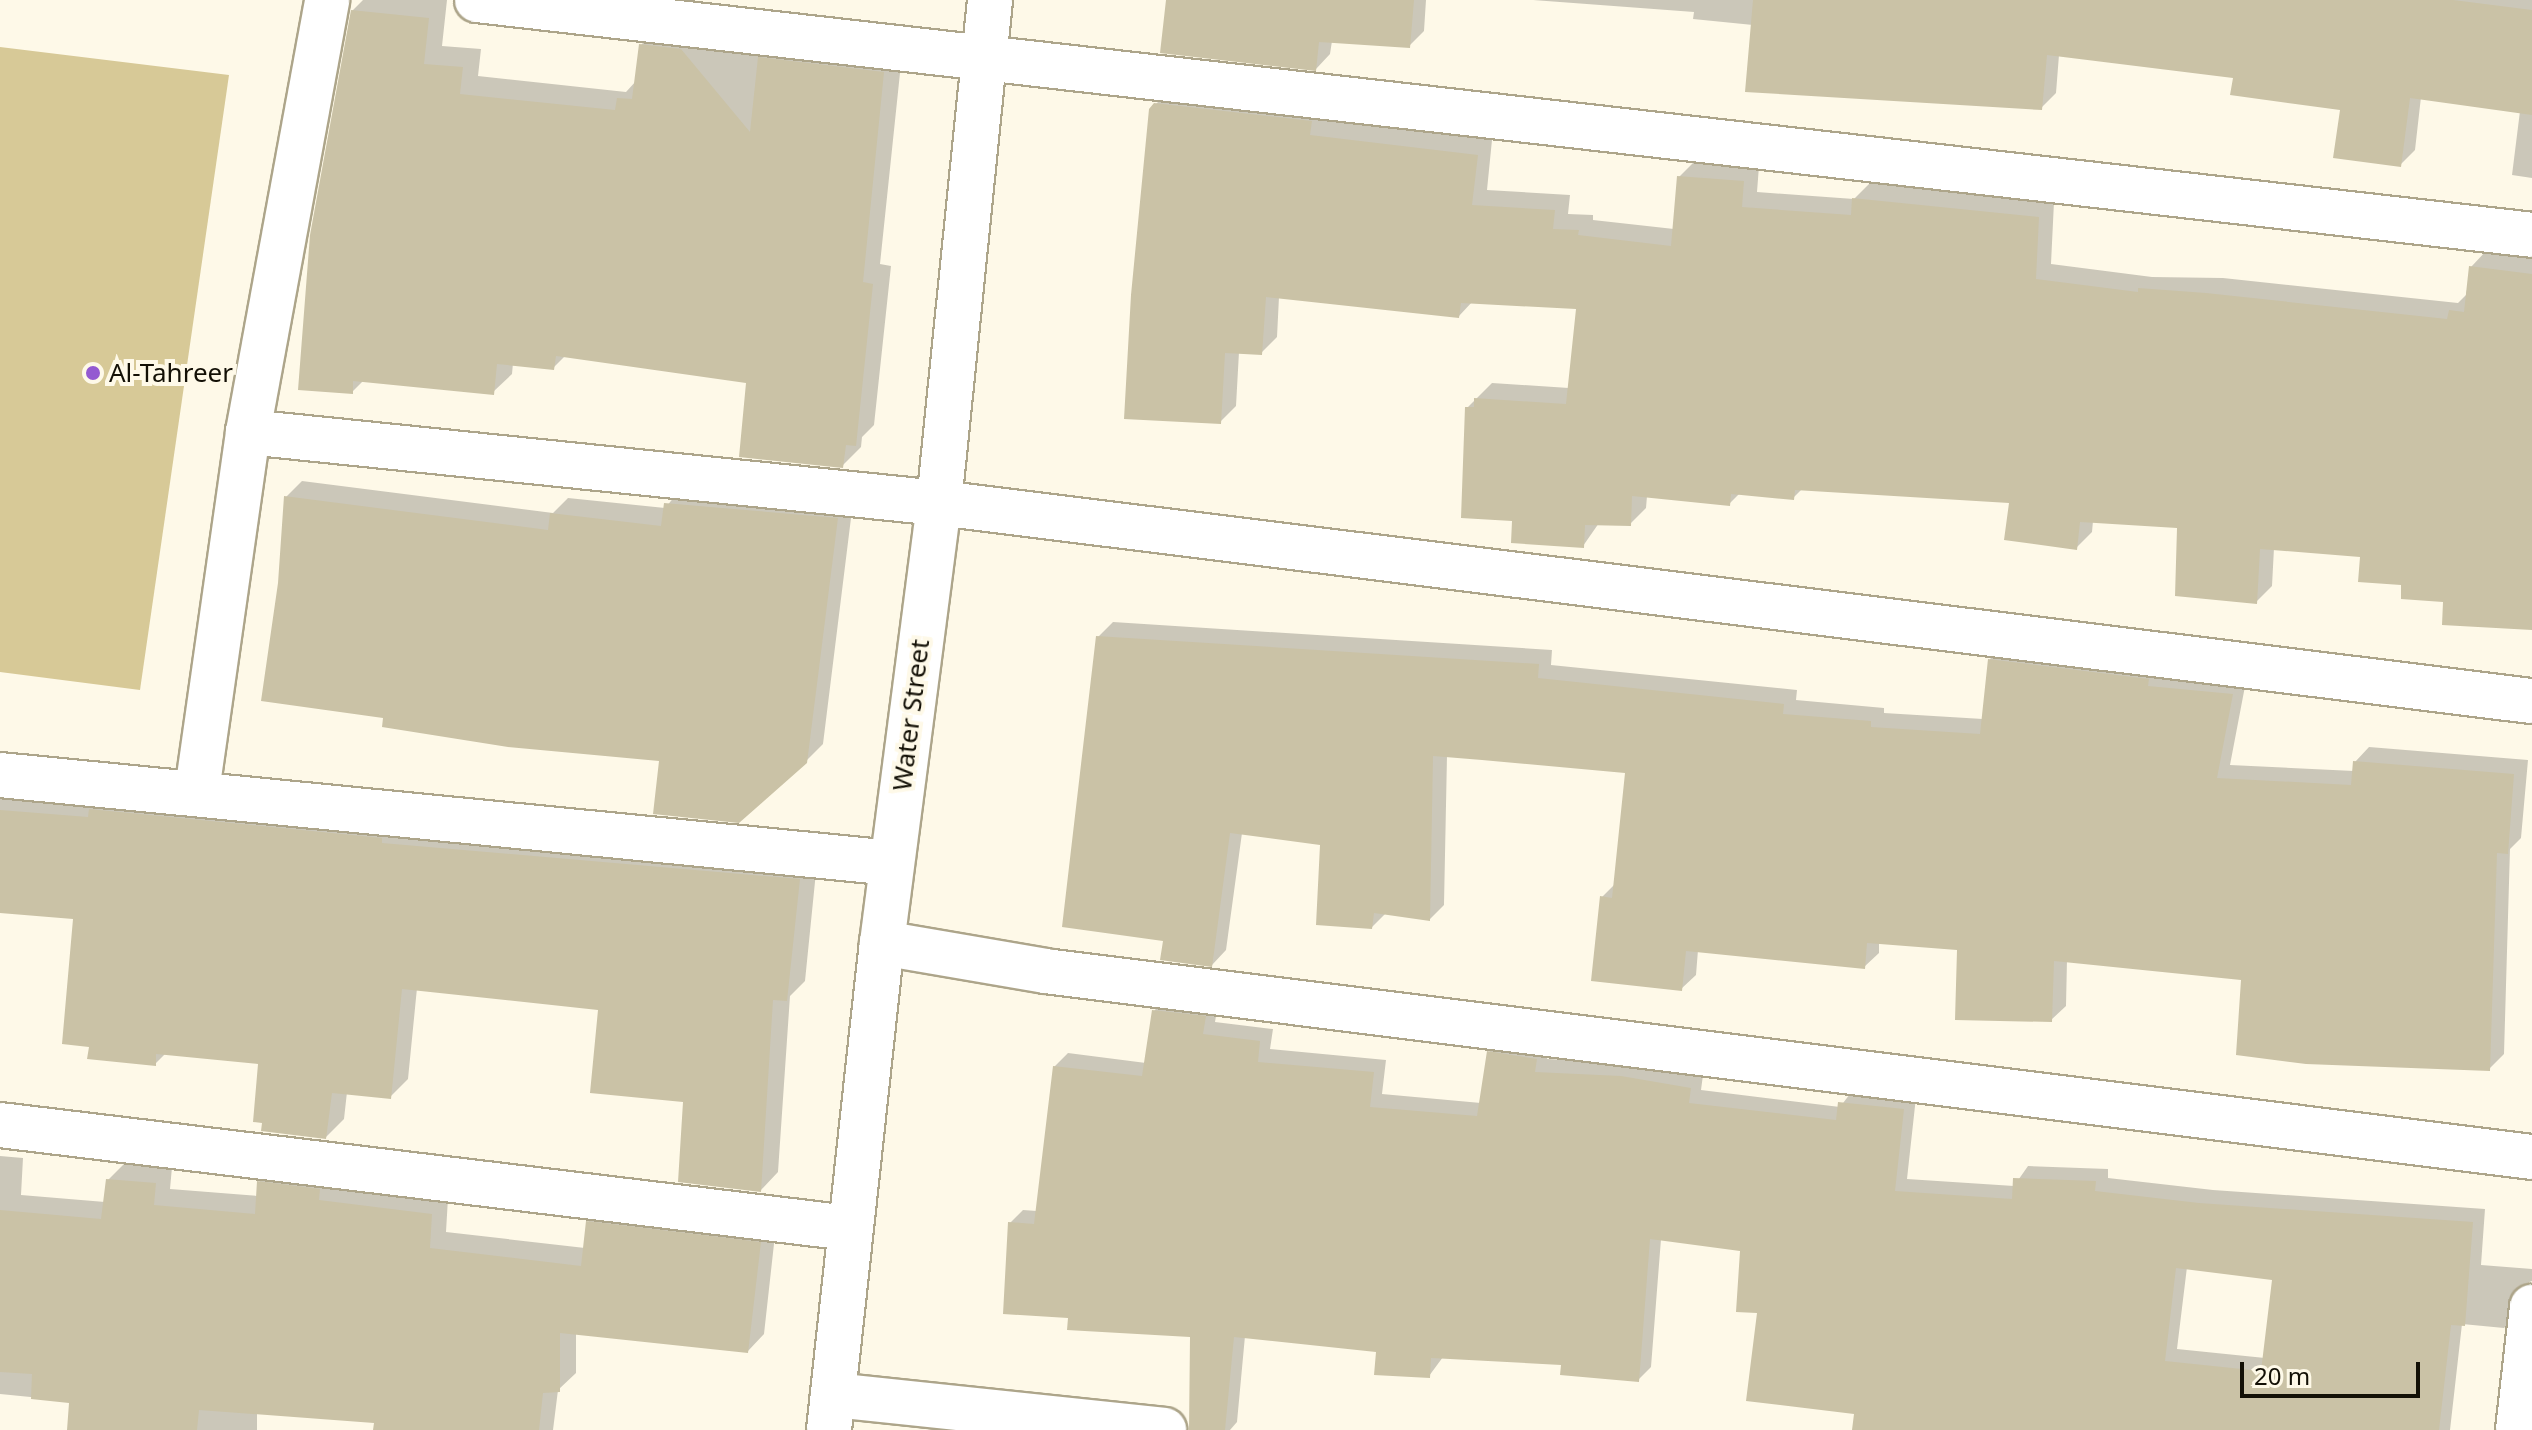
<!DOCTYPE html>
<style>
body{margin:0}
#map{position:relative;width:2532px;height:1430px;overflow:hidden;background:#fef9e8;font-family:"Noto Sans",sans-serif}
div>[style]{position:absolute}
.green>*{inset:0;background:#d7c997}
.shadow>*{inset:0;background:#0003}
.building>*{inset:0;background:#cac2a6}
.roads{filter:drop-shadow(2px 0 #ada58a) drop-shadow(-2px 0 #ada58a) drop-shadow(0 2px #ada58a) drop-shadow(0 -2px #ada58a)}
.street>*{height:44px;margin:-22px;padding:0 22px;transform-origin:22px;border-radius:22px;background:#fff}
.secondary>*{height:44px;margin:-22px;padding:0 22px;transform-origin:22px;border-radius:22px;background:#fff}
.dots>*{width:22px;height:22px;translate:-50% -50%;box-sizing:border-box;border:4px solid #fef9e8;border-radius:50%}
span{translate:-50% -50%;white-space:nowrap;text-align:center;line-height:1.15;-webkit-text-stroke:8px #fef9e8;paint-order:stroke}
.poi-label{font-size:26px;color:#131006}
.left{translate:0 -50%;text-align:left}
.street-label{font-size:26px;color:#131006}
.scale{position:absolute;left:2240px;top:1362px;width:180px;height:36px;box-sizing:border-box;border:4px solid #131006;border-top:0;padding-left:10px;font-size:24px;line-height:28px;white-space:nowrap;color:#131006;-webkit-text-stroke:6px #fef9e8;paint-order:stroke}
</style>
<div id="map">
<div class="green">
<i style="clip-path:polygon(0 47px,229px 75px,140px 690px,0 672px)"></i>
</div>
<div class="shadow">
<i style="clip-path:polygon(363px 0,447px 0,442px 46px,481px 49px,478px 76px,626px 92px,636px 81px,641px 45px,659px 26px,902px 54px,880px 264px,891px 266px,874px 425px,862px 437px,861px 447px,842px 466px,749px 382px,565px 356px,553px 368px,513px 363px,512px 374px,493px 392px,364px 380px,352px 392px,352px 11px)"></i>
<i style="clip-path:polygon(1168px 0,1426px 0,1424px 31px,1409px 46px,1332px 41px,1330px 54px,1316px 69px)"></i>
<i style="clip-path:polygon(1533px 0,2532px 0,2532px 178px,2512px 175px,2520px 111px,2421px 97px,2415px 150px,2400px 165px,2342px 108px,2235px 76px,2059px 55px,2056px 93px,2041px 108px,1753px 25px,1693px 19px,1694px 12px)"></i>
<i style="clip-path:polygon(1172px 88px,1326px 105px,1325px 120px,1492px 140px,1487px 190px,1570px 195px,1568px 214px,1593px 215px,1593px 220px,1674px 229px,1679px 177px,1695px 161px,1759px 166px,1757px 192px,1854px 199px,1870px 183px,2054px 202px,2051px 264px,2152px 277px,2223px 278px,2458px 303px,2466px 295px,2471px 267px,2486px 251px,2532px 257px,2532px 628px,2403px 583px,2362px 555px,2274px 548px,2272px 586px,2256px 602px,2179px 526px,2093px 521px,2092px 532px,2076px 548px,2011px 501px,1803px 488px,1793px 498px,1740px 493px,1729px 504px,1647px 496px,1646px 508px,1630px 524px,1599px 523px,1583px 546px,1515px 519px,1467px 408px,1492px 383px,1569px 388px,1578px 307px,1473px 301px,1459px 316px,1279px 297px,1277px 337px,1261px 353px,1239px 352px,1236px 406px,1220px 422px,1156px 104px)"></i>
<i style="clip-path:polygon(302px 481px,553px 513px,568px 498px,665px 508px,682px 488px,853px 502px,823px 744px,806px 761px,661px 759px,385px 717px,280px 584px,286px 497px)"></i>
<i style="clip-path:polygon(1113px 622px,1552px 650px,1551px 665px,1797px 690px,1796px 700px,1884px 708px,1884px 713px,1983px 719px,1990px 659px,2004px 645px,2246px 681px,2230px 765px,2354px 771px,2355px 762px,2369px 747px,2528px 760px,2521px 838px,2510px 849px,2504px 1054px,2489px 1069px,2243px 978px,2067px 960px,2066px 1006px,2051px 1020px,1959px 948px,1879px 942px,1879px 953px,1864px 967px,1698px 950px,1696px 975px,1681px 989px,1602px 897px,1616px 883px,1627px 771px,1447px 756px,1444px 905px,1430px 919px,1386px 913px,1372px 927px,1322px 844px,1242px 833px,1226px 950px,1212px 965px,1165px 939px,1098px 637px)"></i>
<i style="clip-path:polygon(0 791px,817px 862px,805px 981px,790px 996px,778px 1172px,761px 1190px,600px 1008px,417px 988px,408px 1079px,390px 1097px,347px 1092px,344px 1119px,326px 1137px,261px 1062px,166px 1053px,155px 1064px,91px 1045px,75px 917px,0 911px)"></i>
<i style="clip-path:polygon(evenodd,1167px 997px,1218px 1004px,1215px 1022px,1273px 1029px,1270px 1049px,1386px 1060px,1382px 1094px,1481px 1103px,1489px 1052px,1502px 1039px,1549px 1046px,1547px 1059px,1635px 1063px,1703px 1075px,1701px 1090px,1840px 1107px,1853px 1090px,1916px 1097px,1907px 1179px,2014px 1186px,2028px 1166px,2108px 1169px,2108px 1178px,2213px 1190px,2485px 1209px,2481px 1265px,2532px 1269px,2532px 1281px,2522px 1285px,2517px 1314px,2504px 1328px,2462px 1324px,2450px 1430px,1854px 1430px,1856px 1413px,1759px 1311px,1742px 1249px,1661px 1239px,1651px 1367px,1638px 1380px,1564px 1363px,1443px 1357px,1429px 1376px,1378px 1350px,1245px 1336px,1237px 1422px,1230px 1430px,1190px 1430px,1192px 1335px,1070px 1316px,1010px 1223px,1023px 1210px,1037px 1211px,1054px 1067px,1068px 1053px,1146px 1063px,1154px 1011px,1167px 997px,2187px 1267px,2274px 1278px,2265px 1358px,2177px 1349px,2187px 1267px)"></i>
<i style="clip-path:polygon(0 1156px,23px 1158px,21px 1195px,105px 1202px,108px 1180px,125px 1163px,172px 1167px,170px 1189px,258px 1196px,259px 1182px,276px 1166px,448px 1198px,446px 1232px,585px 1248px,588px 1222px,604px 1205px,776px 1226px,764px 1334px,748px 1351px,576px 1332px,576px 1373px,558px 1390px,553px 1430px,375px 1430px,376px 1421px,257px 1412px,257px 1430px,69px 1430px,71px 1401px,0 1394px)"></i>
</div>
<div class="building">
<i style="clip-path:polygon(1166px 0,1414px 0,1410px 48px,1319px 42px,1316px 71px,1160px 53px)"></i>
<i style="clip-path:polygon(1753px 0,2453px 0,2532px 10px,2532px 115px,2410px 98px,2401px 167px,2333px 158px,2340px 110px,2230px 95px,2233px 78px,2047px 55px,2042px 110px,1745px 92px)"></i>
<i style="clip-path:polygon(351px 10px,429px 18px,424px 64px,463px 67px,460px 94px,615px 110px,617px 98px,632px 99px,639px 44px,681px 49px,750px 132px,758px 57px,884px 72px,863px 282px,873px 284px,856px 446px,846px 445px,843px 468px,739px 457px,746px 383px,556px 356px,554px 370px,497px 364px,494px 395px,353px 381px,353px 394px,298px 390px,310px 235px)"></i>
<i style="clip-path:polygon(1154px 103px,1312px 121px,1310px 135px,1478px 155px,1472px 205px,1555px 210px,1553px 229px,1579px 230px,1578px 235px,1671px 246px,1677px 176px,1744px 181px,1742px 207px,1851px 215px,1852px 198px,2039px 217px,2036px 279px,2138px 292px,2138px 288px,2206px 293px,2447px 319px,2449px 310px,2464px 312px,2469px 266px,2532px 274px,2532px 630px,2442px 625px,2443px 602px,2401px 599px,2401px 585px,2358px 582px,2360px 557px,2260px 549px,2257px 604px,2175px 596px,2177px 528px,2080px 522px,2077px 550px,2004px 540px,2009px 503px,1795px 490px,1794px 500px,1731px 494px,1730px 506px,1632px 496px,1631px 526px,1585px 525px,1584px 548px,1511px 543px,1512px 521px,1461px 518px,1465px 407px,1474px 407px,1474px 398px,1566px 404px,1576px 309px,1461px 303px,1459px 318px,1266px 297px,1262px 355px,1225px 353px,1221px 424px,1124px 419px,1131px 295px,1149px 109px)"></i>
<i style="clip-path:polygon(284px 496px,548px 530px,550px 513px,661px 526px,664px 503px,838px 518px,807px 763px,739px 823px,653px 814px,659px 761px,508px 747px,382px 727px,383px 718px,261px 701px,278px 583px)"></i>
<i style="clip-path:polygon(1096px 636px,1539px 664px,1538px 678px,1784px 704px,1783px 714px,1871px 721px,1871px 727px,1980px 734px,1988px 659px,2149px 679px,2148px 686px,2233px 694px,2217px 778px,2351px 785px,2353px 761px,2514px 774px,2508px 854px,2497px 853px,2490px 1071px,2306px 1064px,2236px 1055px,2241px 980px,2054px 961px,2052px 1022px,1955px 1020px,1957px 950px,1867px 943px,1865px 969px,1686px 951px,1682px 991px,1591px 981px,1600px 896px,1612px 898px,1625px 773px,1482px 760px,1433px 756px,1430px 921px,1374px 913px,1372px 929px,1316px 925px,1320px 845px,1230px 833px,1212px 967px,1160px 960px,1163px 941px,1062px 927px)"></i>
<i style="clip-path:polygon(89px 809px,382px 838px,382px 843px,800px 879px,787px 1001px,773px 1000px,761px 1192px,678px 1182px,683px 1102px,590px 1093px,598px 1010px,402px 989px,391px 1099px,332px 1093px,326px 1139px,261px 1131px,262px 1123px,253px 1122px,258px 1064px,156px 1054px,156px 1066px,87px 1059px,89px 1047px,62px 1044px,73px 919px,0 913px,0 810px,88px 817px)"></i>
<i style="clip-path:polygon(evenodd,1152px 1010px,1206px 1016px,1203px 1034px,1260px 1041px,1258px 1062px,1374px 1072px,1370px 1107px,1477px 1116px,1487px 1051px,1537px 1059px,1535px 1072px,1621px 1076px,1691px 1088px,1689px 1103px,1836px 1120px,1838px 1102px,1904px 1109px,1895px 1191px,2012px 1199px,2013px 1178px,2096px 1181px,2095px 1191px,2199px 1203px,2473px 1222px,2465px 1326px,2451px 1325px,2439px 1430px,1852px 1430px,1854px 1414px,1746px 1401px,1757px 1313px,1736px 1312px,1740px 1251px,1650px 1239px,1639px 1382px,1560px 1375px,1561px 1365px,1431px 1358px,1430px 1378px,1374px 1375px,1376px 1352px,1234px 1337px,1225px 1430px,1189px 1430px,1190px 1337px,1067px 1330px,1068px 1318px,1003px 1314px,1008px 1222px,1034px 1224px,1053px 1066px,1142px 1076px,1152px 1010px,2176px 1268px,2272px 1280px,2261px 1371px,2165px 1361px,2176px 1268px)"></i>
<i style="clip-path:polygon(106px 1179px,156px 1183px,154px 1205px,255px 1214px,257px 1181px,320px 1189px,319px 1200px,432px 1214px,430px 1248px,581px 1266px,586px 1221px,761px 1242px,748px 1353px,560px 1333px,560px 1392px,543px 1393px,539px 1430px,373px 1430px,374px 1423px,199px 1410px,197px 1430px,67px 1430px,69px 1403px,31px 1399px,32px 1374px,0 1372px,0 1210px,101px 1219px)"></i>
</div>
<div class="roads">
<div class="street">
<i style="left:477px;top:0;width:2068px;rotate:6.52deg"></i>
<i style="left:248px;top:432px;width:695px;rotate:5.87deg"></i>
<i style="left:939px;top:503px;width:1605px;rotate:7.09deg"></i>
<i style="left:0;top:775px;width:896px;rotate:5.63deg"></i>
<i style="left:197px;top:791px;width:363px;rotate:-81.9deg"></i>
<i style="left:248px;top:432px;width:439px;rotate:-79.6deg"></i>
<i style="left:882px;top:943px;width:165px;rotate:9.7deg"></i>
<i style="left:1045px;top:971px;width:1499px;rotate:7.13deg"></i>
<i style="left:0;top:1125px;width:855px;rotate:6.92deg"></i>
<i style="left:833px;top:1395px;width:333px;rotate:6deg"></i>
<i style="left:2518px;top:1430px;width:124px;rotate:-83.5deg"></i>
</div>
<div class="secondary">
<i style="left:829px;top:1430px;width:490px;rotate:-83.8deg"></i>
<i style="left:882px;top:943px;width:444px;rotate:-82.6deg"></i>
<i style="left:939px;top:503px;width:506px;rotate:-84.21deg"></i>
</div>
</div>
<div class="dots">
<i style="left:93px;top:373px;background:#945ad1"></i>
</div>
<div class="poi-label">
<span class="left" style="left:109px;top:373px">Al-Tahreer</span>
</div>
<div class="street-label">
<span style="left:911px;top:715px;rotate:-83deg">Water Street</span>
</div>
<div class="scale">20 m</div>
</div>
